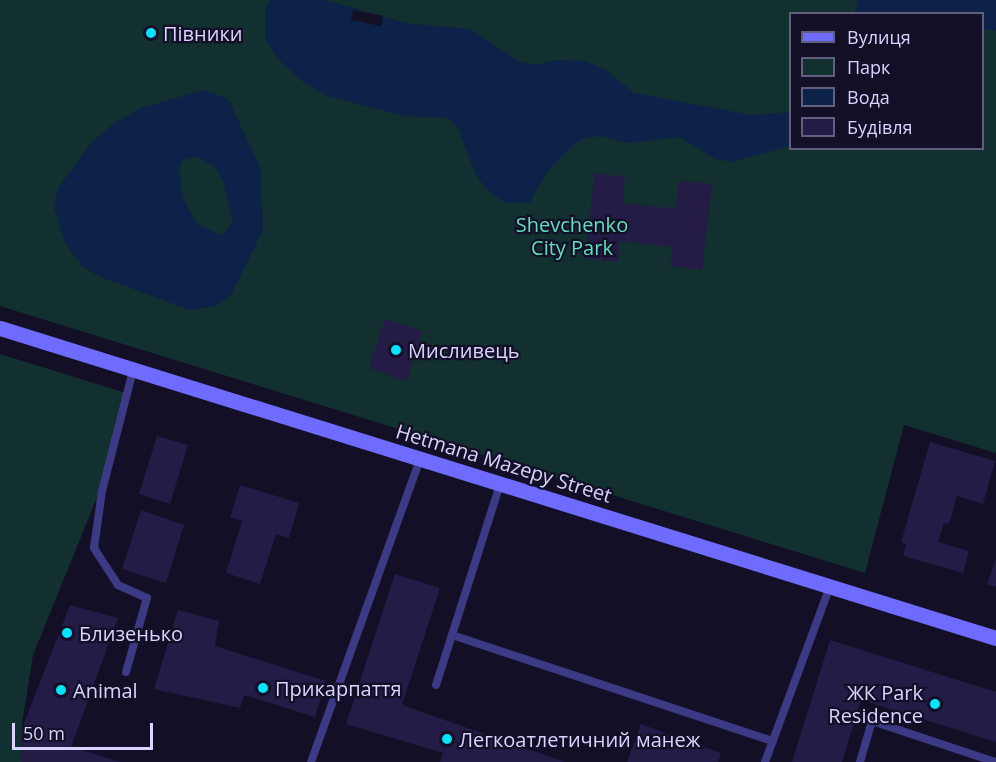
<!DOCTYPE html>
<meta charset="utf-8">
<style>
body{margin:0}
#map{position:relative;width:996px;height:762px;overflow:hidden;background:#130f26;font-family:"Open Sans",sans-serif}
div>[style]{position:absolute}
.green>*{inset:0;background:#12302f}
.water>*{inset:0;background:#0c2248}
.pier>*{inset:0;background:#130f26}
.building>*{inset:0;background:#241b47}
.lane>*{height:8px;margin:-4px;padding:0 4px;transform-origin:4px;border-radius:4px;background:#3d3a85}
.secondary>*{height:15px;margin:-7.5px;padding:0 7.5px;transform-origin:7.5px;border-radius:7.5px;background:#6f6bff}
.dots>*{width:16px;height:16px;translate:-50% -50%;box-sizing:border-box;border:3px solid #130f26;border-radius:50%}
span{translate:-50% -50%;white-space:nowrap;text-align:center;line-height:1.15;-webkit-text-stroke:4.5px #130f26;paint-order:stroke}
.poi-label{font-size:20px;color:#d9d4ff}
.left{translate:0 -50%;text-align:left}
.right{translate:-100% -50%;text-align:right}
.park-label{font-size:20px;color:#5fe0c0}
.street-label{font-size:20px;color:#d9d4ff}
.legend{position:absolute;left:789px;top:12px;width:195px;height:138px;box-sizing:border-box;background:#130f26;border:2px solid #625e7d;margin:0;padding:8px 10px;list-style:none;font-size:18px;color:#d9d4ff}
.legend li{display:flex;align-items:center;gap:12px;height:30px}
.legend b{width:30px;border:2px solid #625e7d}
.scale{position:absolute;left:12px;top:723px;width:141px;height:27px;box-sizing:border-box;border:3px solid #d9d4ff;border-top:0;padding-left:8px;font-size:18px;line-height:21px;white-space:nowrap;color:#d9d4ff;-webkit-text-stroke:4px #130f26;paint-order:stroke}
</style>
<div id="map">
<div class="green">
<i style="clip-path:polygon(evenodd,0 0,996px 0,996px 453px,904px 425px,865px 573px,0 306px,0 0,790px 14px,982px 14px,982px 148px,790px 148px,790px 14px)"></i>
<i style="clip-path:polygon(0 354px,126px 393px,100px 490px,33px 655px,21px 731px,22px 762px,0 762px)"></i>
</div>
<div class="water">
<i style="clip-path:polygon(270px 0,326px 0,405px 23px,470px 29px,518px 61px,537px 65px,554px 60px,585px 61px,606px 70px,634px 93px,751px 115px,790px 112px,790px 146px,732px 162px,715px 159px,680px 137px,627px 143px,599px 136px,582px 139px,569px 149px,549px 170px,529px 203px,505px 203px,488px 191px,476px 175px,458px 129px,448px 118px,404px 116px,328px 96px,304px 83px,277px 58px,265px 38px,265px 11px)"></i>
<i style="clip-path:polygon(858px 0,996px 0,996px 31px,983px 29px,982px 14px,854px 13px)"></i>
<i style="clip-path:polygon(evenodd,204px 90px,228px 99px,261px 169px,263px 230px,231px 295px,216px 306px,190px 310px,98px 276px,82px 266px,65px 243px,54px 208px,58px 188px,90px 144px,113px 124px,141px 108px,204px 90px,196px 157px,214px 166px,223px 181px,233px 222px,222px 235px,197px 224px,183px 198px,179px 169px,183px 160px,196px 157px)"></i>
</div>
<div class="pier">
<i style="clip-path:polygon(353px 10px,383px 16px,381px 26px,351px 20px)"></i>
</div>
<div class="building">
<i style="clip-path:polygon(595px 173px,625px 177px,622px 203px,676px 209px,679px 181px,712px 184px,702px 270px,670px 266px,672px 247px,620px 241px,618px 262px,585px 258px)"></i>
<i style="clip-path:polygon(385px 319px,423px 331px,406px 381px,369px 368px)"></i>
<i style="clip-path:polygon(157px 436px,188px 445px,170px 504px,139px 494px)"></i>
<i style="clip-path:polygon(930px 442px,995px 461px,983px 504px,957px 496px,949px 524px,944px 523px,938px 542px,969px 551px,963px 573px,903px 556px,906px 544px,901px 542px)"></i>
<i style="clip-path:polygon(240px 485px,299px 503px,289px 538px,276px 534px,260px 584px,226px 573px,242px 521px,230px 517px)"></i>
<i style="clip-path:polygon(141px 510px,184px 525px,166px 583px,122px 569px)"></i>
<i style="clip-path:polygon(996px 559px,996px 587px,987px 584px)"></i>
<i style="clip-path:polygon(395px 574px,440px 588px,402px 705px,565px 762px,440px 762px,443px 753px,346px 724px)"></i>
<i style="clip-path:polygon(70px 605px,118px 618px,71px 747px,121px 762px,22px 762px,21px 731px)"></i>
<i style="clip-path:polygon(178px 610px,219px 621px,215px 646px,326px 681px,315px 717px,244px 695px,240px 708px,154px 689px)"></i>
<i style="clip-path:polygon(830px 640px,996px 692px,996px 742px,861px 700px,842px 762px,792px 762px)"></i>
<i style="clip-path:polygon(641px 724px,721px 753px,718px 762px,627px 762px)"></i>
</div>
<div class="lane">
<i style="left:452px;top:635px;width:338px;rotate:18.3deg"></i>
<i style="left:126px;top:672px;width:77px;rotate:-74.2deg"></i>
<i style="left:147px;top:598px;width:32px;rotate:-156deg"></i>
<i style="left:118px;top:585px;width:44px;rotate:-123deg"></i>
<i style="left:94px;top:548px;width:58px;rotate:-82deg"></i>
<i style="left:102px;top:491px;width:125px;rotate:-75.6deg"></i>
<i style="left:436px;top:685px;width:211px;rotate:-72.3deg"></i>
<i style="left:311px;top:762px;width:322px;rotate:-70.2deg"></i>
<i style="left:765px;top:762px;width:188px;rotate:-69.7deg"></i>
<i style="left:860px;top:762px;width:43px;rotate:-73.7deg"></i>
<i style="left:872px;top:721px;width:130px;rotate:18.4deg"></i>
</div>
<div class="secondary">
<i style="left:0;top:328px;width:1043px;rotate:17.29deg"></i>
</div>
<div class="dots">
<i style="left:151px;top:33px;background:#00e5ff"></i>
<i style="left:396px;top:350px;background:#00e5ff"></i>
<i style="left:67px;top:633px;background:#00e5ff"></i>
<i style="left:263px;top:688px;background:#00e5ff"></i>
<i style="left:61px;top:690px;background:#00e5ff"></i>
<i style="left:935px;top:704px;background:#00e5ff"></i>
<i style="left:447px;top:739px;background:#00e5ff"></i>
</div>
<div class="poi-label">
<span class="left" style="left:163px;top:33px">Півники</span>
<span class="left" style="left:408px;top:350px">Мисливець</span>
<span class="left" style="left:79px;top:633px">Близенько</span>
<span class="left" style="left:275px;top:688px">Прикарпаття</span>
<span class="left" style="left:73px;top:690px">Animal</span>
<span class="right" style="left:923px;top:704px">ЖК Park<br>Residence</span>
<span class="left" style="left:459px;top:739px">Легкоатлетичний манеж</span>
</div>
<div class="park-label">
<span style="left:572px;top:236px">Shevchenko<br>City Park</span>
</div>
<div class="street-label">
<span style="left:504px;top:463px;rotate:17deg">Hetmana Mazepy Street</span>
</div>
<ul class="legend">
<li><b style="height:8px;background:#6f6bff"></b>Вулиця</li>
<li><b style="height:16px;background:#12302f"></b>Парк</li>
<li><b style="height:16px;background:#0c2248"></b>Вода</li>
<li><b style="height:16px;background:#241b47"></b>Будівля</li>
</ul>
<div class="scale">50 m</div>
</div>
